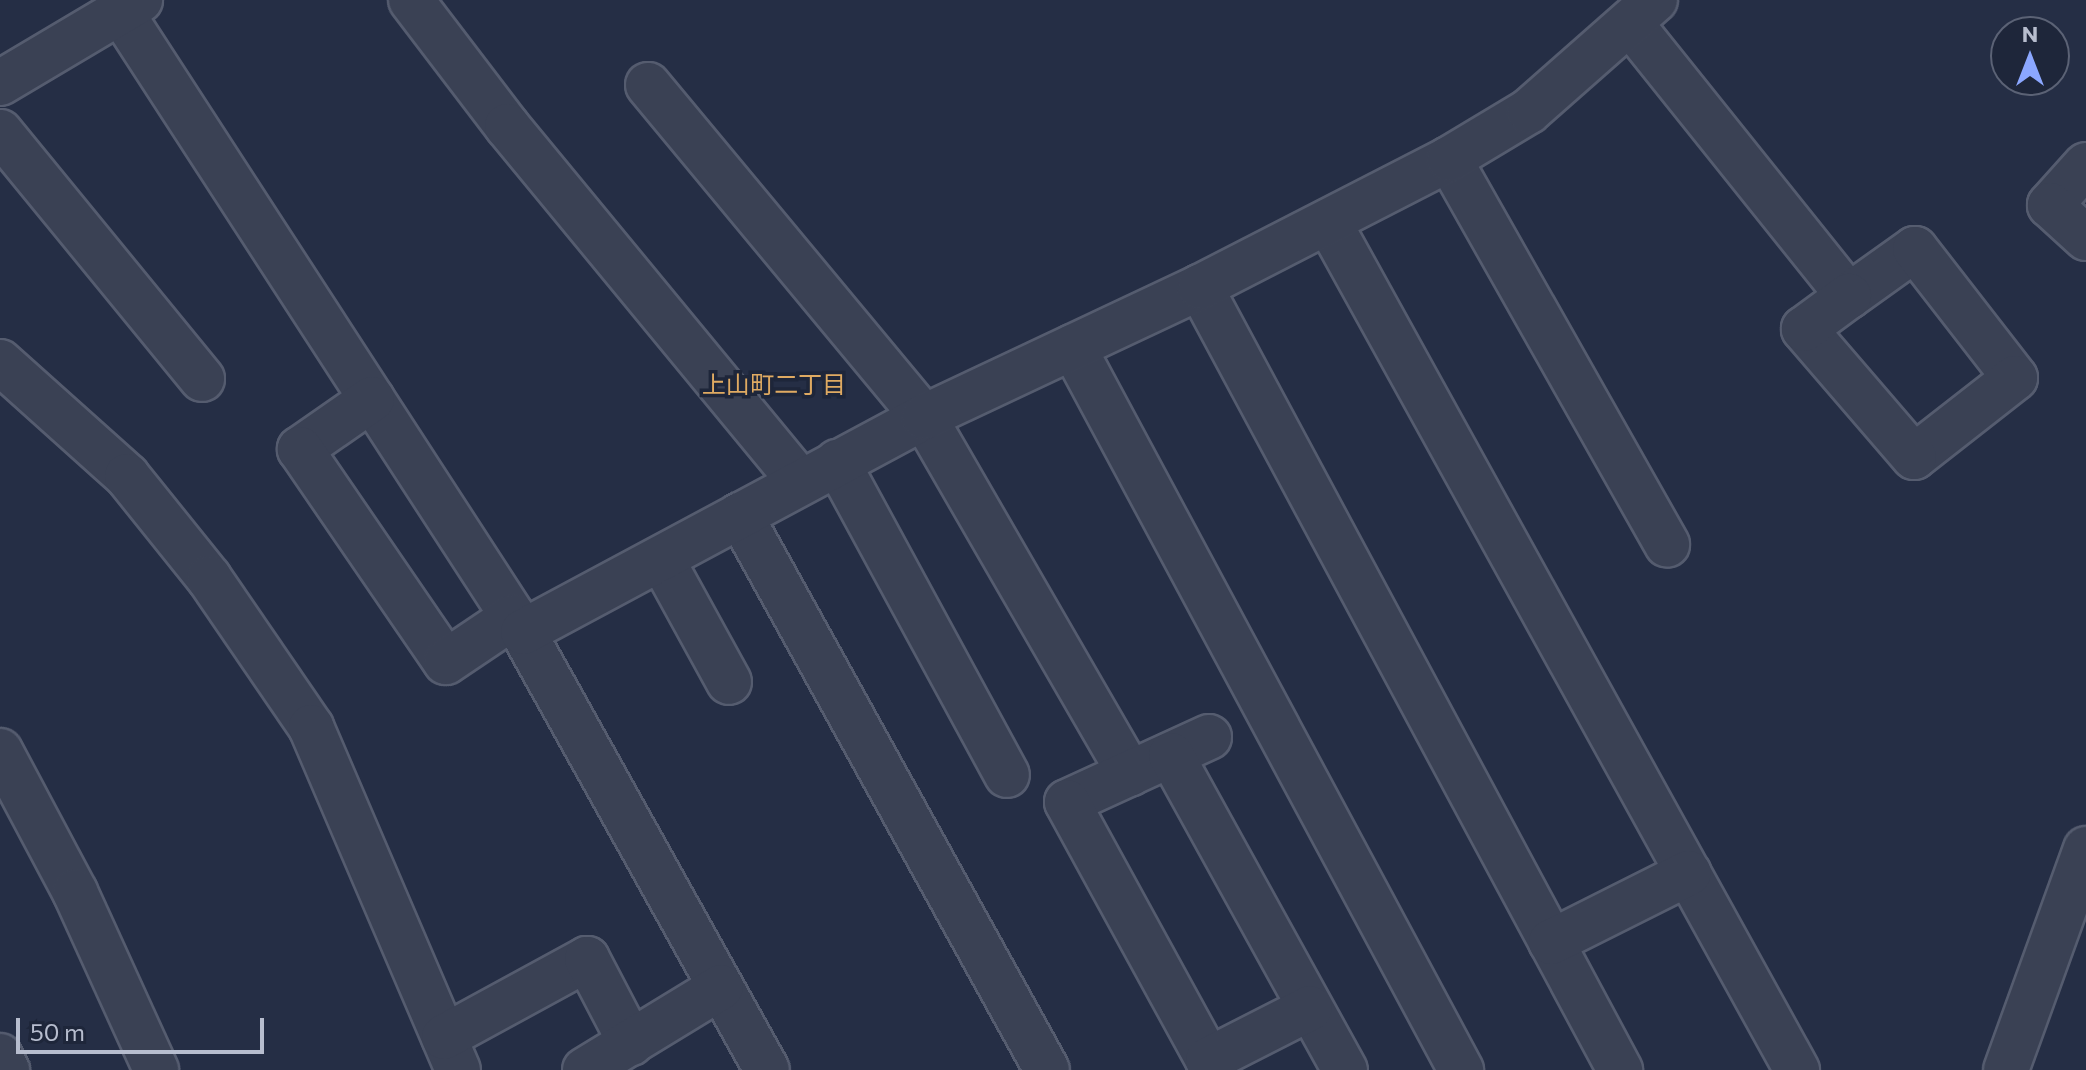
<!DOCTYPE html>
<meta charset="utf-8">
<style>
body{margin:0}
#map{position:relative;width:2086px;height:1070px;overflow:hidden;background:#252e45;font-family:Commissioner,"Noto Sans JP",sans-serif}
div>[style]{position:absolute}
.roads{filter:drop-shadow(2px 0 #555c6f) drop-shadow(-2px 0 #555c6f) drop-shadow(0 2px #555c6f) drop-shadow(0 -2px #555c6f)}
.minor>*{height:44px;margin:-22px;padding:0 22px;transform-origin:22px;border-radius:22px;background:#3a4154}
span{translate:-50% -50%;white-space:nowrap;text-align:center;line-height:1.15;-webkit-text-stroke:7px #1e263a;paint-order:stroke}
.neighbourhood-label{font-size:24px;color:#dfaa62}
.north{position:absolute;left:1990px;top:16px;width:80px;height:80px;box-sizing:border-box;background:#1e263a;border:2px solid #5b6275;border-radius:50%;rotate:0deg;font-size:22px;font-weight:700;line-height:32px;text-align:center;color:#b7bdce}
.north::after{content:'';display:block;margin:auto;width:28px;height:36px;background:#8ba7ff;clip-path:polygon(50% 0,100% 100%,50% 72%,0 100%)}
.scale{position:absolute;left:16px;top:1018px;width:248px;height:36px;box-sizing:border-box;border:4px solid #b7bdce;border-top:0;padding-left:10px;font-size:24px;line-height:28px;white-space:nowrap;color:#b7bdce;-webkit-text-stroke:6px #1e263a;paint-order:stroke}
</style>
<div id="map">
<div class="roads">
<div class="minor">
<i style="left:411px;top:0;width:158px;rotate:52.7deg"></i>
<i style="left:507px;top:126px;width:460px;rotate:50.5deg"></i>
<i style="left:120px;top:11px;width:740px;rotate:57.02deg"></i>
<i style="left:523px;top:632px;width:501px;rotate:60.88deg"></i>
<i style="left:1630px;top:23px;width:350px;rotate:51.3deg"></i>
<i style="left:1849px;top:296px;width:81px;rotate:-35.5deg"></i>
<i style="left:1915px;top:249px;width:163px;rotate:52.2deg"></i>
<i style="left:2015px;top:378px;width:128px;rotate:142deg"></i>
<i style="left:1914px;top:457px;width:169px;rotate:-130.7deg"></i>
<i style="left:1804px;top:329px;width:56px;rotate:-36.3deg"></i>
<i style="left:0;top:83px;width:163px;rotate:-30.7deg"></i>
<i style="left:648px;top:85px;width:432px;rotate:50.3deg"></i>
<i style="left:924px;top:417px;width:412px;rotate:60deg"></i>
<i style="left:0;top:132px;width:319px;rotate:50.7deg"></i>
<i style="left:1449px;top:159px;width:443px;rotate:60.5deg"></i>
<i style="left:2086px;top:165px;width:54px;rotate:132deg"></i>
<i style="left:2050px;top:205px;width:49px;rotate:42.5deg"></i>
<i style="left:1329px;top:223px;width:968px;rotate:61.08deg"></i>
<i style="left:1200px;top:287px;width:889px;rotate:61.79deg"></i>
<i style="left:1073px;top:347px;width:821px;rotate:61.78deg"></i>
<i style="left:0;top:362px;width:171px;rotate:41.9deg"></i>
<i style="left:127px;top:476px;width:131px;rotate:51.2deg"></i>
<i style="left:209px;top:578px;width:181px;rotate:55.6deg"></i>
<i style="left:311px;top:727px;width:373px;rotate:66.8deg"></i>
<i style="left:372px;top:399px;width:88px;rotate:145.2deg"></i>
<i style="left:300px;top:449px;width:258px;rotate:55.6deg"></i>
<i style="left:446px;top:662px;width:81px;rotate:-33.9deg"></i>
<i style="left:837px;top:462px;width:356px;rotate:61.5deg"></i>
<i style="left:740px;top:515px;width:634px;rotate:61.05deg"></i>
<i style="left:662px;top:560px;width:139px;rotate:61.2deg"></i>
<i style="left:523px;top:632px;width:455px;rotate:-28.2deg"></i>
<i style="left:924px;top:417px;width:305px;rotate:-25.2deg"></i>
<i style="left:1200px;top:287px;width:280px;rotate:-27.2deg"></i>
<i style="left:1449px;top:159px;width:93px;rotate:-31deg"></i>
<i style="left:1529px;top:111px;width:168px;rotate:-41.4deg"></i>
<i style="left:1209px;top:737px;width:156px;rotate:155.4deg"></i>
<i style="left:1067px;top:802px;width:306px;rotate:61.3deg"></i>
<i style="left:0;top:751px;width:160px;rotate:62deg"></i>
<i style="left:75px;top:892px;width:196px;rotate:65.5deg"></i>
<i style="left:1171px;top:755px;width:360px;rotate:61.1deg"></i>
<i style="left:1551px;top:942px;width:154px;rotate:-26.6deg"></i>
<i style="left:444px;top:1037px;width:163px;rotate:-28.6deg"></i>
<i style="left:587px;top:959px;width:95px;rotate:62.4deg"></i>
<i style="left:0;top:1056px;width:16px;rotate:63deg"></i>
<i style="left:1208px;top:1060px;width:114px;rotate:-27deg"></i>
<i style="left:585px;top:1070px;width:159px;rotate:-31.4deg"></i>
<i style="left:2006px;top:1070px;width:235px;rotate:-70.1deg"></i>
</div>
</div>
<div class="neighbourhood-label">
<span style="left:774px;top:384px">上山町二丁目</span>
</div>
<div class="north">N</div>
<div class="scale">50 m</div>
</div>
